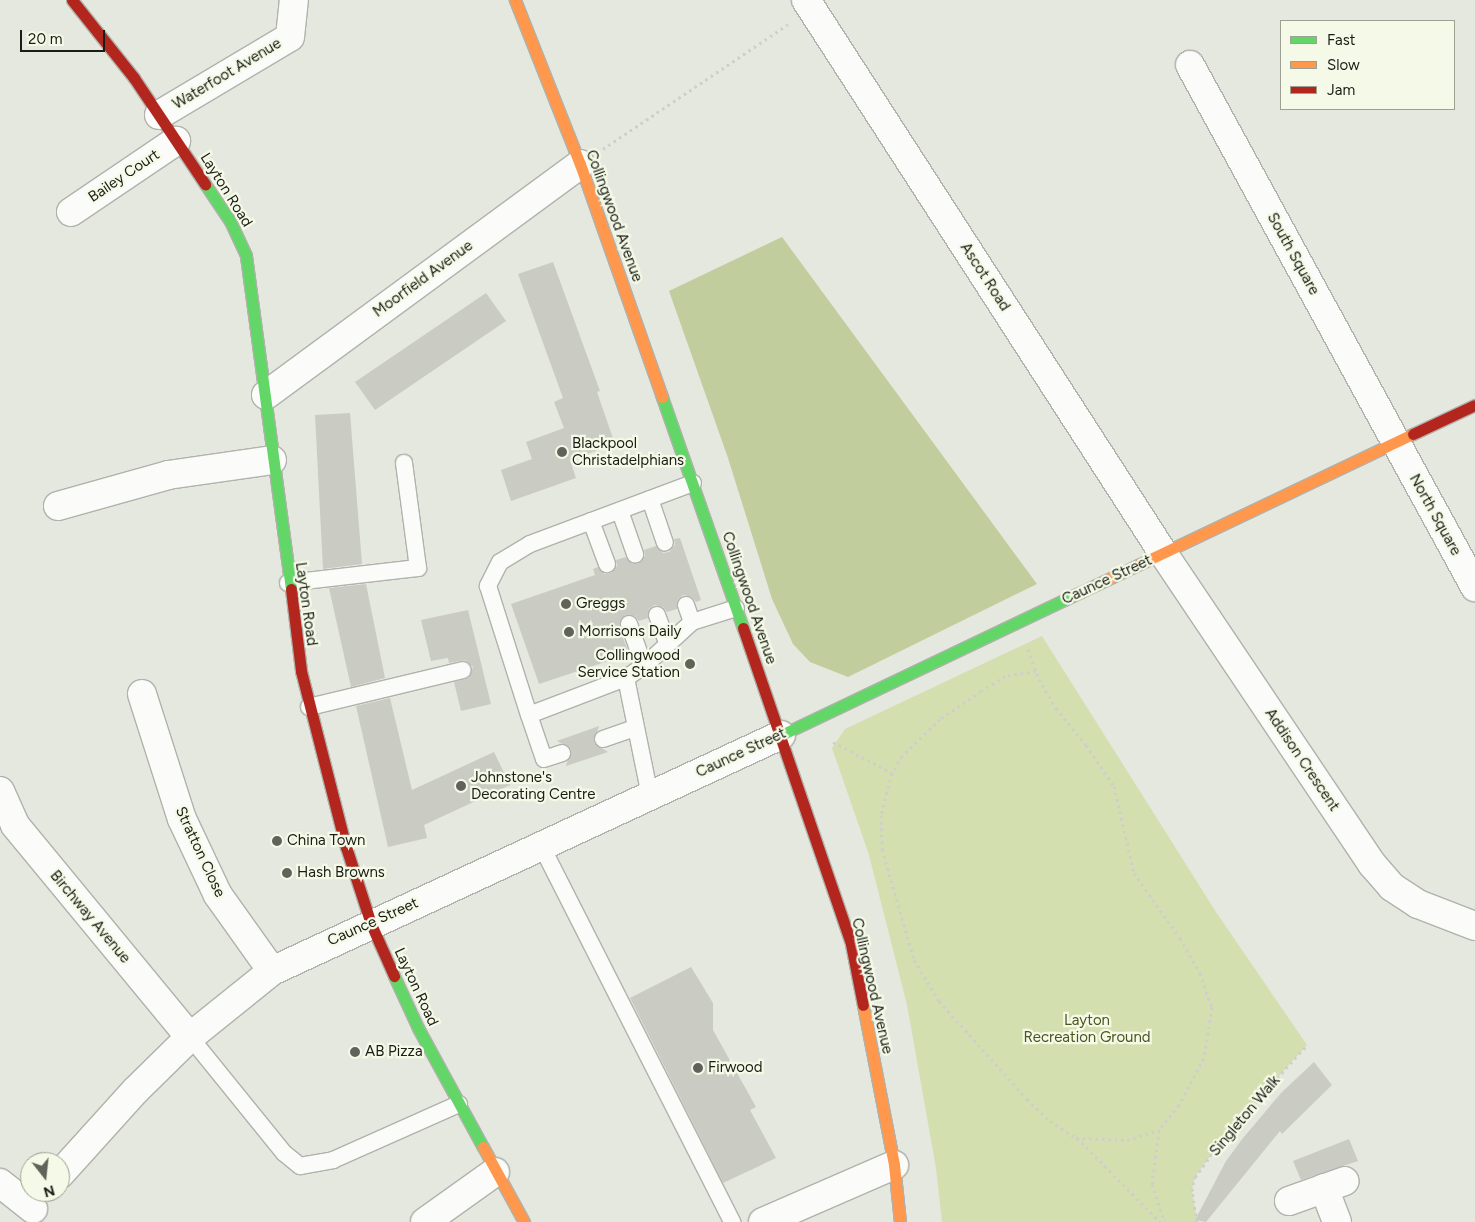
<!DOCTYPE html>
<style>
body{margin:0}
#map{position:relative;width:1475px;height:1222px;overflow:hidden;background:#e5e8de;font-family:Figtree,sans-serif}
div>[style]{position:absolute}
.green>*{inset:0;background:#d4dfb0}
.forest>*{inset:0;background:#c2cd9d}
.building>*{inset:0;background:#caccc4}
.path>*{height:3px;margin-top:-1.5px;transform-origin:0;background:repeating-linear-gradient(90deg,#cececc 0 2.5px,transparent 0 6.5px)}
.roads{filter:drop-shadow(1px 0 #b0b2ab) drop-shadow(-1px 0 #b0b2ab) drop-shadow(0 1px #b0b2ab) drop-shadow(0 -1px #b0b2ab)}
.lane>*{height:16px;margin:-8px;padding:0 8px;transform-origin:8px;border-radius:8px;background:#fbfcfa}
.street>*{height:28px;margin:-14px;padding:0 14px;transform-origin:14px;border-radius:14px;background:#fbfcfa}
.fast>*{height:11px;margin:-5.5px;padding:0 5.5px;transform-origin:5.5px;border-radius:5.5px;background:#63d668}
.slow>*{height:11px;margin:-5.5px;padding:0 5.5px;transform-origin:5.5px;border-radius:5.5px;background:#ff974d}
.jam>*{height:11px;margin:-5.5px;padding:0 5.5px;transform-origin:5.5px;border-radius:5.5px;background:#b3261e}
.dots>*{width:14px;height:14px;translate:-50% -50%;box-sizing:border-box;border:2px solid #f4fae7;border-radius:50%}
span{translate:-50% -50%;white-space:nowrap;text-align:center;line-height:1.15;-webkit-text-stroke:4.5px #f4fae7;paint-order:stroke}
.street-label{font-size:15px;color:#1a1c15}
.poi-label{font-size:15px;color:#1a1c15}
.left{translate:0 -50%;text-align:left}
.right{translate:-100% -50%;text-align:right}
.park-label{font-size:15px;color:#4b561d}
.legend{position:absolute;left:1280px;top:20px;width:175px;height:90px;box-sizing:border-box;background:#f4fae7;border:1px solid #9da193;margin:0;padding:6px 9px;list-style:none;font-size:15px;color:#1a1c15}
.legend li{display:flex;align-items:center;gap:10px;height:25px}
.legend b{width:25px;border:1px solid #9da193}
.north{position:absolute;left:20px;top:1152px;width:50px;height:50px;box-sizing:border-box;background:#f4fae7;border:1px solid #9da193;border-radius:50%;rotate:164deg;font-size:14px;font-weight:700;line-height:20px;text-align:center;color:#1a1c15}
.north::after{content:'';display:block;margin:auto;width:18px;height:22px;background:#61635b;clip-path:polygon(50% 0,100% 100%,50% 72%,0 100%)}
.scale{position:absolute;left:20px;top:30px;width:85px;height:22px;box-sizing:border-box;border:2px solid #1a1c15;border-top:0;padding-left:6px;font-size:15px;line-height:18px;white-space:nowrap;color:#1a1c15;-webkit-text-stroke:4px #f4fae7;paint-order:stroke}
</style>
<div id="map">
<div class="green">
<i style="clip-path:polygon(1042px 636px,1216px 912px,1307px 1045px,1225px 1136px,1195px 1177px,1192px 1191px,1197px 1222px,942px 1222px,936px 1168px,907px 1005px,869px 855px,832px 748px,845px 729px)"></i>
</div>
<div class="forest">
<i style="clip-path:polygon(782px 237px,1037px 584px,848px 677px,810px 662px,793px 644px,772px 599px,728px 458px,669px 291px)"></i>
</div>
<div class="building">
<i style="clip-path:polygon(553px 262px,600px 391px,597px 392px,615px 444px,570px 460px,576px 478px,511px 501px,501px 470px,532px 459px,526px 442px,564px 428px,554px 402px,563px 398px,518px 274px)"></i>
<i style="clip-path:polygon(486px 293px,506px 321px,375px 410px,355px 382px)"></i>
<i style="clip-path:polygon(350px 413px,362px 564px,323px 569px,315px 415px)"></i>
<i style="clip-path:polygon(680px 538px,701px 600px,696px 602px,692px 597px,683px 595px,678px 599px,677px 609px,667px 612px,663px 607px,654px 605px,649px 609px,648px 618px,639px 621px,635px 616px,625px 615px,619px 627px,629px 654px,539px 684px,511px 604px,595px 575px,593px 569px,598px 567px,605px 574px,611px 573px,617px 566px,616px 560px,626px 557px,633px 564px,639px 563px,645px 556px,644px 550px,656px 546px,663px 553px,669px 552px,675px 545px,674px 539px)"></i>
<i style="clip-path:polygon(366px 584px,385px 678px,351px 687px,329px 588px)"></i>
<i style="clip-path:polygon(468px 610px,491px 704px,461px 711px,454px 682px,469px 678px,473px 667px,465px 660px,449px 663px,448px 658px,431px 661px,421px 620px)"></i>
<i style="clip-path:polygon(390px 698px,412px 790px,494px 752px,510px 785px,424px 825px,427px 838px,388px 847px,356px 706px)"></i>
<i style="clip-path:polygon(599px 726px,594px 743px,608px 752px,566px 766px,571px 749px,557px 741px)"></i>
<i style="clip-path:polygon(691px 967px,713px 1003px,713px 1030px,756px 1107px,750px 1110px,776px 1158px,723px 1183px,630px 998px)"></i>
<i style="clip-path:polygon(1314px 1062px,1332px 1085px,1282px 1134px,1280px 1131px,1206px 1222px,1195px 1220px,1226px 1161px,1243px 1138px,1281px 1093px)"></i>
<i style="clip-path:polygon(1349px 1139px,1358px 1161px,1301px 1180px,1293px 1161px)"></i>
</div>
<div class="path">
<i style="left:603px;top:149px;width:223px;rotate:-34deg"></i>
<i style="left:1028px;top:649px;width:32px;rotate:70deg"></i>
<i style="left:1039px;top:679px;width:34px;rotate:60deg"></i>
<i style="left:1056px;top:708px;width:48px;rotate:51deg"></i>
<i style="left:1086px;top:745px;width:50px;rotate:55.7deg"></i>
<i style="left:1114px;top:786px;width:89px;rotate:77.1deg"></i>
<i style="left:1134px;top:873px;width:80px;rotate:54.7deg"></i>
<i style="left:1180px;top:938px;width:40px;rotate:60.3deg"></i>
<i style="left:1200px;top:973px;width:36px;rotate:71deg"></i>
<i style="left:1212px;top:1007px;width:52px;rotate:98.9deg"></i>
<i style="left:1204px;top:1058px;width:53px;rotate:118deg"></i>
<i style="left:1179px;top:1105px;width:32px;rotate:129deg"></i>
<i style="left:1159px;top:1130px;width:54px;rotate:97.4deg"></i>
<i style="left:1152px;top:1184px;width:40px;rotate:72deg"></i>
<i style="left:1036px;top:671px;width:31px;rotate:171deg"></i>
<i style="left:1005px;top:676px;width:28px;rotate:148deg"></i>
<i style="left:981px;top:691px;width:50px;rotate:145.7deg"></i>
<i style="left:940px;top:719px;width:53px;rotate:135.8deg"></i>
<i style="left:902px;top:756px;width:20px;rotate:120deg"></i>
<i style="left:892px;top:773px;width:43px;rotate:104.7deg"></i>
<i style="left:881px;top:815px;width:34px;rotate:88deg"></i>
<i style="left:882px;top:849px;width:116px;rotate:73.9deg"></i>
<i style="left:914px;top:960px;width:48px;rotate:58.6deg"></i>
<i style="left:939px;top:1001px;width:132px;rotate:48.1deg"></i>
<i style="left:1027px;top:1099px;width:32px;rotate:44deg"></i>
<i style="left:1050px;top:1121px;width:31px;rotate:33deg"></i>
<i style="left:1076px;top:1138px;width:51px;rotate:2.2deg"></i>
<i style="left:1127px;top:1140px;width:34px;rotate:-17deg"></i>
<i style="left:833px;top:742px;width:67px;rotate:27.7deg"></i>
<i style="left:1077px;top:1138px;width:118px;rotate:45.3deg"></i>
<i style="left:1197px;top:1222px;width:31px;rotate:-99deg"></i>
<i style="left:1192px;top:1191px;width:14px;rotate:-78deg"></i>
<i style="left:1195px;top:1177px;width:51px;rotate:-53.8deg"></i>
<i style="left:1225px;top:1136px;width:122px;rotate:-48deg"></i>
</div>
<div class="roads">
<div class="lane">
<i style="left:693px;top:483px;width:174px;rotate:159.5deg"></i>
<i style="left:530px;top:544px;width:35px;rotate:149deg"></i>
<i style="left:500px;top:562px;width:27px;rotate:117deg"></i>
<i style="left:488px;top:586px;width:135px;rotate:72.4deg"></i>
<i style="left:529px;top:715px;width:104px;rotate:-20.9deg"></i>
<i style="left:626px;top:678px;width:22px;rotate:-34deg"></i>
<i style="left:644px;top:666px;width:65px;rotate:-42.5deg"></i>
<i style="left:692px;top:622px;width:46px;rotate:-17.7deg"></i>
<i style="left:650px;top:499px;width:46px;rotate:71.2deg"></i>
<i style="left:620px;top:511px;width:46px;rotate:70.8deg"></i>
<i style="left:591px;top:521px;width:46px;rotate:69.6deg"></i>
<i style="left:288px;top:583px;width:131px;rotate:-6.6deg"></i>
<i style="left:418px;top:568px;width:106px;rotate:-97.6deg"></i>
<i style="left:686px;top:605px;width:18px;rotate:71deg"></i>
<i style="left:657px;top:615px;width:30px;rotate:70deg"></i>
<i style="left:629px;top:624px;width:45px;rotate:70.3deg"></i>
<i style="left:626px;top:678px;width:120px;rotate:78.5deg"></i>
<i style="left:309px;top:707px;width:158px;rotate:-13.5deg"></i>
<i style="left:529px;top:715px;width:46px;rotate:71.2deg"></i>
<i style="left:544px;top:759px;width:19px;rotate:-18deg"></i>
<i style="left:603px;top:739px;width:34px;rotate:-19deg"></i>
<i style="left:541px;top:845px;width:423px;rotate:63.1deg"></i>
<i style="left:190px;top:1037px;width:149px;rotate:51deg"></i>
<i style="left:284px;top:1153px;width:21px;rotate:39deg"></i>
<i style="left:300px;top:1166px;width:34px;rotate:-10deg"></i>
<i style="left:333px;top:1160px;width:138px;rotate:-24deg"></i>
</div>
<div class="street">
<i style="left:806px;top:0;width:658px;rotate:57.15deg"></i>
<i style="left:1163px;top:553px;width:375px;rotate:56.1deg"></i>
<i style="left:1372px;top:864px;width:30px;rotate:49deg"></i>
<i style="left:1392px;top:887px;width:31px;rotate:33deg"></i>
<i style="left:1418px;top:904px;width:61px;rotate:21.1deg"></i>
<i style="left:1190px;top:65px;width:595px;rotate:61.37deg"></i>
<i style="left:159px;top:115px;width:152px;rotate:-30.8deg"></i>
<i style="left:290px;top:37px;width:37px;rotate:-84deg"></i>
<i style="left:71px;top:212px;width:127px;rotate:-34.1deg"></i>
<i style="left:266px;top:395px;width:390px;rotate:-36.3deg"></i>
<i style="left:58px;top:506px;width:114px;rotate:-15.7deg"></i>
<i style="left:168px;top:475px;width:105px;rotate:-8.2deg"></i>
<i style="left:142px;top:694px;width:131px;rotate:72.3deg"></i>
<i style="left:182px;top:819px;width:84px;rotate:64.7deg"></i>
<i style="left:218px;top:895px;width:93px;rotate:54.6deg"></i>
<i style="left:0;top:791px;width:37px;rotate:66deg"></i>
<i style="left:15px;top:825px;width:275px;rotate:50.5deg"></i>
<i style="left:60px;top:1174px;width:113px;rotate:-47.9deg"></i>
<i style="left:136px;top:1090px;width:76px;rotate:-44.5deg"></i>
<i style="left:190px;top:1037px;width:105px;rotate:-38.8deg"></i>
<i style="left:272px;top:971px;width:561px;rotate:-24.87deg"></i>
<i style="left:0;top:1183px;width:42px;rotate:38.2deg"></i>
<i style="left:1324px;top:1188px;width:36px;rotate:69deg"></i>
<i style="left:1289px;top:1201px;width:59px;rotate:-19.7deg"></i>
<i style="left:425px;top:1222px;width:86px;rotate:-35.5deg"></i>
<i style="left:763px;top:1222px;width:143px;rotate:-23.5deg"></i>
</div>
<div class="fast">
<i style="left:205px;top:184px;width:45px;rotate:56deg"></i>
<i style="left:230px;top:221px;width:38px;rotate:65deg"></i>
<i style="left:246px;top:256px;width:336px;rotate:82.3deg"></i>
<i style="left:662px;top:397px;width:245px;rotate:70.7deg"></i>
<i style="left:781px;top:735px;width:330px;rotate:-25.5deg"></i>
<i style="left:394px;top:976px;width:57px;rotate:65.2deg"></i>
<i style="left:418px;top:1028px;width:136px;rotate:61.4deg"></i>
</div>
<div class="slow">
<i style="left:515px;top:0;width:176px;rotate:68.4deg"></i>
<i style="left:580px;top:164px;width:247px;rotate:70.6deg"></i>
<i style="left:1079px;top:593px;width:370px;rotate:-25.5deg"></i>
<i style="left:863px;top:1005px;width:163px;rotate:79deg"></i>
<i style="left:894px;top:1165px;width:57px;rotate:84deg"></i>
<i style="left:483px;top:1147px;width:85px;rotate:61.3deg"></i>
</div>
<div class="jam">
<i style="left:72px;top:0;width:100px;rotate:51.5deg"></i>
<i style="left:134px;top:78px;width:128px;rotate:56.2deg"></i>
<i style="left:1413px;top:434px;width:68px;rotate:-25.1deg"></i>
<i style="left:291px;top:589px;width:83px;rotate:83deg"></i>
<i style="left:301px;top:671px;width:182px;rotate:75.7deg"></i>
<i style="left:346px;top:847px;width:81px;rotate:72deg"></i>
<i style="left:371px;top:924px;width:57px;rotate:66.1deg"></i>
<i style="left:743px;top:628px;width:334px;rotate:71.1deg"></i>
<i style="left:851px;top:944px;width:62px;rotate:78.9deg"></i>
</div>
</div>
<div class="dots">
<i style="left:562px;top:452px;background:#61635b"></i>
<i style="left:566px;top:604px;background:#61635b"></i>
<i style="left:569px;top:632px;background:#61635b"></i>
<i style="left:690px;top:664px;background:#61635b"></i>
<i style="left:461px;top:786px;background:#61635b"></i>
<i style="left:277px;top:841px;background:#61635b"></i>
<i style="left:287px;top:873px;background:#61635b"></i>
<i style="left:355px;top:1052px;background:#61635b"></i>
<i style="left:698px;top:1068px;background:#61635b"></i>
</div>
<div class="street-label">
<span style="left:227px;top:74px;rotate:-31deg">Waterfoot Avenue</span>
<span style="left:124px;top:176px;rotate:-34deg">Bailey Court</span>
<span style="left:226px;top:190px;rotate:58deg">Layton Road</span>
<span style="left:614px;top:216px;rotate:70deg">Collingwood Avenue</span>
<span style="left:1293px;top:254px;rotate:61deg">South Square</span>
<span style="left:985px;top:277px;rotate:57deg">Ascot Road</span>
<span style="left:423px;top:279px;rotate:-36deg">Moorfield Avenue</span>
<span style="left:1435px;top:515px;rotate:61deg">North Square</span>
<span style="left:1107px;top:580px;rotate:-25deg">Caunce Street</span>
<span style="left:749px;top:598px;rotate:71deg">Collingwood Avenue</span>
<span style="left:306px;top:604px;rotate:82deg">Layton Road</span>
<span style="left:741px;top:753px;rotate:-25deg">Caunce Street</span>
<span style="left:1302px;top:760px;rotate:56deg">Addison Crescent</span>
<span style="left:200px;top:852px;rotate:65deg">Stratton Close</span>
<span style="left:90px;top:917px;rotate:50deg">Birchway Avenue</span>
<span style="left:373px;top:922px;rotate:-24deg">Caunce Street</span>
<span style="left:872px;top:986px;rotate:77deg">Collingwood Avenue</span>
<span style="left:416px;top:987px;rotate:65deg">Layton Road</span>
<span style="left:1245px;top:1116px;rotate:-50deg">Singleton Walk</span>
</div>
<div class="poi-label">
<span class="left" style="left:572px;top:452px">Blackpool<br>Christadelphians</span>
<span class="left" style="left:576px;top:604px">Greggs</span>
<span class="left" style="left:579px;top:632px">Morrisons Daily</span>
<span class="right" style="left:680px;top:664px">Collingwood<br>Service Station</span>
<span class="left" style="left:471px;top:786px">Johnstone's<br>Decorating Centre</span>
<span class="left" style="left:287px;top:841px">China Town</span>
<span class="left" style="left:297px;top:873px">Hash Browns</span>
<span class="left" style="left:365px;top:1052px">AB Pizza</span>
<span class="left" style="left:708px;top:1068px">Firwood</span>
</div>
<div class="park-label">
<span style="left:1087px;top:1029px">Layton<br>Recreation Ground</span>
</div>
<ul class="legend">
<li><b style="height:6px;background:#63d668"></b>Fast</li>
<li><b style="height:6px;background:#ff974d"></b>Slow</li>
<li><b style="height:6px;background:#b3261e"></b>Jam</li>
</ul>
<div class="north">N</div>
<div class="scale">20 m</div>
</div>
